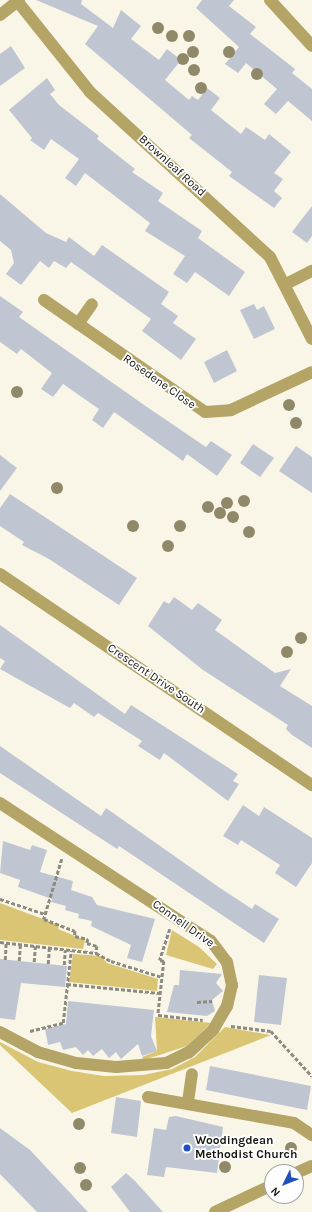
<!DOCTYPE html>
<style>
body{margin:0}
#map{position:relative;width:312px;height:1212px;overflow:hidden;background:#f9f6e8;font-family:Karla,sans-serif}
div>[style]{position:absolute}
.green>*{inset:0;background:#dac575}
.building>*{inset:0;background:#bfc6d2}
.path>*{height:2.5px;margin-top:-1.25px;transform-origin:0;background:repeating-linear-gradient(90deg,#8d8b81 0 4px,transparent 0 6px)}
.minor>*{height:12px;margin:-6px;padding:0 6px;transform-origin:6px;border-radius:6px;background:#b4a466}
.trees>*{width:12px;height:12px;margin:-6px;border-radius:50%;background:#908969}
.dots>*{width:11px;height:11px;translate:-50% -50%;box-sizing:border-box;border:2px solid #fff;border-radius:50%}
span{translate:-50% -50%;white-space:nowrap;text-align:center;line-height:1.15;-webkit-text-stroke:3.5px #fff;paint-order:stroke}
.street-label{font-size:12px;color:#171611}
.poi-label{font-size:12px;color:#171611;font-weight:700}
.left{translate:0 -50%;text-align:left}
.north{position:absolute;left:264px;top:1164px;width:40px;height:40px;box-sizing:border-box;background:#fff;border:1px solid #a2a2a0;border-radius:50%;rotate:227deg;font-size:11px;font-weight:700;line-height:16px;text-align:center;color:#171611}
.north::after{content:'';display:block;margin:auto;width:14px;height:18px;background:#1e51be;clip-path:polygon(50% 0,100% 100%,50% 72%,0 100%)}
</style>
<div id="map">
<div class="green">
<i style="clip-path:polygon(0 903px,59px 925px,58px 929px,85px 940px,83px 949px,0 940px)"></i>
<i style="clip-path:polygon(172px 930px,199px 947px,217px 964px,213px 969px,166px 955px)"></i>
<i style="clip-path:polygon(73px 954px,101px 956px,107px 963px,158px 979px,157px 991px,69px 982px)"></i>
<i style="clip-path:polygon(155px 1017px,211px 1023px,187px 1046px,144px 1060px,142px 1057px,157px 1051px)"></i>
<i style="clip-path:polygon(225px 1027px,271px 1035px,72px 1113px,0 1045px,0 1042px,38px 1062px,72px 1071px,104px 1076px,143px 1075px,172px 1069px,195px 1057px)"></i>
</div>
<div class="building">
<i style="clip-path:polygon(36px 0,82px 0,81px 4px,113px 28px,121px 10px,141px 26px,131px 39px,159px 60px,167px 49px,181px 60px,165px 80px,189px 100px,192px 96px,198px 100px,207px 88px,220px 98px,211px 110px,241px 134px,246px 127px,265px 140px,269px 134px,291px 152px,274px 173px,283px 179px,274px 191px,282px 198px,274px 208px,229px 176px,232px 172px,189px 138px,192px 135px,85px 44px,98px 26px)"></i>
<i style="clip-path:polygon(202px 0,234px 0,229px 6px,256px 27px,250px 34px,295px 69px,292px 73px,312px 89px,312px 121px,288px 101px,276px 114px,264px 104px,277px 89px,246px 63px,238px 73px,225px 64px,239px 47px,196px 8px)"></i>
<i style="clip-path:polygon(11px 46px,25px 68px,0 86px,0 54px)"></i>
<i style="clip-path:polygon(47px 78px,55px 90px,50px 94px,59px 105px,99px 136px,97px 139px,135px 169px,132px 172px,163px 193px,158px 201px,202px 231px,198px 238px,245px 272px,229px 296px,195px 272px,187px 283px,173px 274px,185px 256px,145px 231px,150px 223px,85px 173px,76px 186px,65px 178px,79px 159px,51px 139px,44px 150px,30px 140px,32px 138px,9px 110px)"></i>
<i style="clip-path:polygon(0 194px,46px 233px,66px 242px,69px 237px,94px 256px,102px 245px,169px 292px,161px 304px,178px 316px,173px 323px,196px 339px,181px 360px,142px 331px,151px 319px,71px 262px,66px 268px,54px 261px,49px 268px,40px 261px,21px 285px,6px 274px,14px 263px,11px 250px,0 241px)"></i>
<i style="clip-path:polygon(312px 206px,312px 236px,307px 243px,292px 232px)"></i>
<i style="clip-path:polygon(0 296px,23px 312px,19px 317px,147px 407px,206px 447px,211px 441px,232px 455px,217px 476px,187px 454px,183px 461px,114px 412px,103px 428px,92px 420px,99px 409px,63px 384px,53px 397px,41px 389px,52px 373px,21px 349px,17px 354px,0 342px)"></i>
<i style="clip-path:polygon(254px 304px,257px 310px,264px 306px,275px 329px,254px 339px,240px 310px)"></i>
<i style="clip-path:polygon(227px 350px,237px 371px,214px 383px,204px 362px)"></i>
<i style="clip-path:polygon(253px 444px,274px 458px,260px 477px,240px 463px)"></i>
<i style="clip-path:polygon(296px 446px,312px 457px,312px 493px,279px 471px)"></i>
<i style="clip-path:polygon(0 455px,17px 468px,0 491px)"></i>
<i style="clip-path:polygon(10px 494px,137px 578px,119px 605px,49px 559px,22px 545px,24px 542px,0 526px,0 508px)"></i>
<i style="clip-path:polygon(174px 597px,192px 610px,198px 603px,222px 620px,215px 630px,275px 673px,291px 669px,280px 686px,312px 706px,312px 748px,292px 735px,286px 729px,288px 725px,203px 670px,148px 626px,164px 601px,169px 604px)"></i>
<i style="clip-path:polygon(0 625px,125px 714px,131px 705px,238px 774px,233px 781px,239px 784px,228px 801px,164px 753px,160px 760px,138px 746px,142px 741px,98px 713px,94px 717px,74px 703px,70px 708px,0 669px,5px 661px,0 658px)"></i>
<i style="clip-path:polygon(0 746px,101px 816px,106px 808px,220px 888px,252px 909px,255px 904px,279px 919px,264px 943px,119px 846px,117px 849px,0 773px)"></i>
<i style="clip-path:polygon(243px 805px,259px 816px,264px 807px,312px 838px,312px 863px,296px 887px,275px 873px,280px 865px,241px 840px,238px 845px,223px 836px)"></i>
<i style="clip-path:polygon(3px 841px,30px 850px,32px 845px,47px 850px,40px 872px,73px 881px,71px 890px,92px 897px,97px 905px,155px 919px,142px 962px,127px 958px,131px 945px,91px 926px,92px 921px,78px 918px,79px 914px,65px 910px,66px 906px,51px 902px,52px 899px,18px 887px,20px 880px,0 873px)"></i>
<i style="clip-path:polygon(0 959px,67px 966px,65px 987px,21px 983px,15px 1020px,0 1018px)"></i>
<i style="clip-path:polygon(180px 970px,222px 974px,216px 983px,223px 991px,212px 1000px,215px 1011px,207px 1016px,167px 1012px,174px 985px,179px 985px)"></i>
<i style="clip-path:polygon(259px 975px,287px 978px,281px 1025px,254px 1022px)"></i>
<i style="clip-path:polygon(68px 1001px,154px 1010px,151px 1036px,157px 1051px,142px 1056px,138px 1044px,121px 1059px,116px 1052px,109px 1058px,102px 1049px,93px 1056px,88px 1050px,83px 1055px,76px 1047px,63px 1050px,60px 1042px,48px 1045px,45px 1029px,66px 1024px)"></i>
<i style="clip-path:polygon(210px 1066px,311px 1086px,307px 1110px,206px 1090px)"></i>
<i style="clip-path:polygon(116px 1097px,141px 1101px,137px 1137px,111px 1133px)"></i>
<i style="clip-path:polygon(176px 1116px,223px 1127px,217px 1173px,166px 1167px,164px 1177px,147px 1175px,154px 1128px,166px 1130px,169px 1117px)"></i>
<i style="clip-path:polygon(0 1128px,30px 1150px,88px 1212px,37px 1212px,0 1174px)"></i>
<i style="clip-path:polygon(126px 1173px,135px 1181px,163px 1212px,130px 1212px,111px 1187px)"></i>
</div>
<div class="path">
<i style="left:62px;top:859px;width:63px;rotate:106.7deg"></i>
<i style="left:44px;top:919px;width:33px;rotate:21deg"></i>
<i style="left:75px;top:931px;width:5px;rotate:90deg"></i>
<i style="left:75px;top:936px;width:13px;rotate:13deg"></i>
<i style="left:88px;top:939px;width:4px;rotate:104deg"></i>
<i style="left:87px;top:943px;width:10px;rotate:17deg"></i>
<i style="left:97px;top:946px;width:7px;rotate:98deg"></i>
<i style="left:96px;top:953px;width:17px;rotate:28deg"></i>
<i style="left:111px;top:961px;width:53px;rotate:17.4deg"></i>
<i style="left:0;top:899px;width:47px;rotate:18.4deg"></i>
<i style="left:170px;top:929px;width:33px;rotate:108deg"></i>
<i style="left:160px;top:960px;width:4px;rotate:14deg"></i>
<i style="left:164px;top:961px;width:54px;rotate:96.3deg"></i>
<i style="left:158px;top:1015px;width:45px;rotate:6.3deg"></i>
<i style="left:0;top:942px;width:97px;rotate:6.5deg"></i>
<i style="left:5px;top:960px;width:17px;rotate:-87deg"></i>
<i style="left:19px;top:961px;width:16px;rotate:-86deg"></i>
<i style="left:34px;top:962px;width:16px;rotate:-86deg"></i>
<i style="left:48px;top:964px;width:16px;rotate:-86deg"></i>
<i style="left:64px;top:965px;width:15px;rotate:-86deg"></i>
<i style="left:67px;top:984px;width:93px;rotate:5.5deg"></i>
<i style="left:197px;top:1002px;width:15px;rotate:-4deg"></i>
<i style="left:231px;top:1026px;width:40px;rotate:7.1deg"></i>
<i style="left:271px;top:1031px;width:61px;rotate:47.7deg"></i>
<i style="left:30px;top:1031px;width:34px;rotate:-14deg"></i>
<i style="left:63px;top:1023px;width:73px;rotate:-83.7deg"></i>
</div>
<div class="minor">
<i style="left:270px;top:0;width:62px;rotate:47.6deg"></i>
<i style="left:18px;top:2px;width:115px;rotate:51.3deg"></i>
<i style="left:90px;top:92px;width:244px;rotate:42.5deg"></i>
<i style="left:270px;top:257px;width:92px;rotate:62.9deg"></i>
<i style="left:0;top:15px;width:24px;rotate:-38deg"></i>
<i style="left:286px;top:284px;width:29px;rotate:-27deg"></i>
<i style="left:44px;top:300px;width:196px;rotate:34.8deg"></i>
<i style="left:205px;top:412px;width:26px;rotate:-4deg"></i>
<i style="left:231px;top:410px;width:89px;rotate:-25.1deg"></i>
<i style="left:78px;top:324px;width:24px;rotate:-55deg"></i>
<i style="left:0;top:574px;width:377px;rotate:34.1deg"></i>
<i style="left:0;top:803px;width:252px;rotate:33.2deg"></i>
<i style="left:211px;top:941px;width:26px;rotate:53deg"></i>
<i style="left:227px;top:962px;width:24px;rotate:78deg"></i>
<i style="left:232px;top:985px;width:22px;rotate:103deg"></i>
<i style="left:227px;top:1006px;width:28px;rotate:120deg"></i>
<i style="left:213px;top:1030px;width:33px;rotate:137deg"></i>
<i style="left:189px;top:1052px;width:25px;rotate:154deg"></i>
<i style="left:166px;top:1063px;width:50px;rotate:175.4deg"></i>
<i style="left:116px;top:1067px;width:40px;rotate:-174.3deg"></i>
<i style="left:76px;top:1063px;width:40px;rotate:-164deg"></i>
<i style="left:38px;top:1052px;width:43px;rotate:-152.2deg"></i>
<i style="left:148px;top:1097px;width:148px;rotate:10.1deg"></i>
<i style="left:294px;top:1123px;width:22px;rotate:34deg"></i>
<i style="left:188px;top:1102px;width:28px;rotate:-82deg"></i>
<i style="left:296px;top:1173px;width:17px;rotate:-24deg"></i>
<i style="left:215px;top:1212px;width:63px;rotate:-25.3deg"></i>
</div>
<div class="trees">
<i style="left:158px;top:28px"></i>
<i style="left:172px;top:36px"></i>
<i style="left:189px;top:36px"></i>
<i style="left:193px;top:52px"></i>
<i style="left:229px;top:52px"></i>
<i style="left:183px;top:59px"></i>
<i style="left:194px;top:70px"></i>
<i style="left:257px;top:74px"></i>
<i style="left:201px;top:88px"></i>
<i style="left:17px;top:392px"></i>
<i style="left:289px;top:405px"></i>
<i style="left:296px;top:423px"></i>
<i style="left:57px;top:488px"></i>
<i style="left:244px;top:501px"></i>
<i style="left:227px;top:503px"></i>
<i style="left:208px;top:507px"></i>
<i style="left:220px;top:513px"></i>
<i style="left:233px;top:517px"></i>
<i style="left:133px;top:526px"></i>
<i style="left:180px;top:526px"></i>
<i style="left:249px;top:532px"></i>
<i style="left:168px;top:546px"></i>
<i style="left:301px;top:638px"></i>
<i style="left:287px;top:652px"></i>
<i style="left:79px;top:1124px"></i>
<i style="left:291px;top:1148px"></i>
<i style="left:225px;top:1167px"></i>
<i style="left:80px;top:1168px"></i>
<i style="left:86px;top:1185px"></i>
</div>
<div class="dots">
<i style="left:187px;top:1148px;background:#1e51be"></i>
</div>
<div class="street-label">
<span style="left:172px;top:166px;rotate:42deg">Brownleaf Road</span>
<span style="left:159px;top:382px;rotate:35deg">Rosedene Close</span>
<span style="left:156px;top:679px;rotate:34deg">Crescent Drive South</span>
<span style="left:183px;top:924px;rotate:35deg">Connell Drive</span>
</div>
<div class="poi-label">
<span class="left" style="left:195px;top:1148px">Woodingdean<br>Methodist Church</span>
</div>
<div class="north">N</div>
</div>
